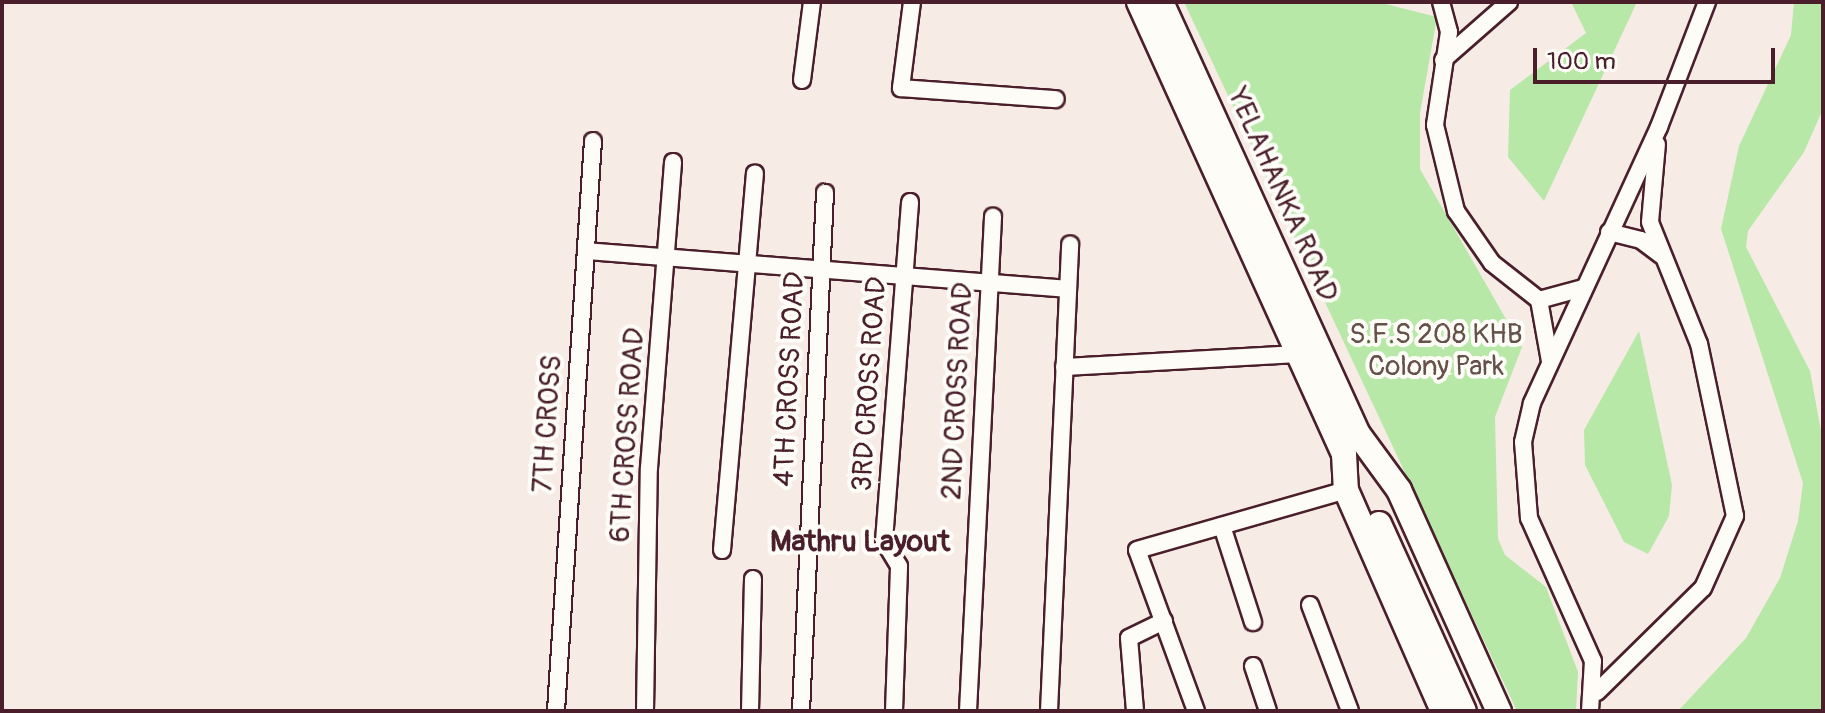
<!DOCTYPE html>
<style>
body{margin:0}
#map{position:relative;width:1825px;height:713px;overflow:hidden;background:#f7ebe6;font-family:Pangolin,sans-serif}
div>[style]{position:absolute}
.green>*{inset:0;background:#b7e8a8}
.roads{filter:drop-shadow(2px 0 #4a1f2b) drop-shadow(-2px 0 #4a1f2b) drop-shadow(0 2px #4a1f2b) drop-shadow(0 -2px #4a1f2b)}
.minor>*{height:16px;margin:-8px;padding:0 8px;transform-origin:8px;border-radius:8px;background:#fdfcf7}
.secondary>*{height:24px;margin:-12px;padding:0 12px;transform-origin:12px;border-radius:12px;background:#fdfcf7}
span{translate:-50% -50%;white-space:nowrap;text-align:center;line-height:1.15;-webkit-text-stroke:8px #fdfcf7;paint-order:stroke}
.street-label{font-size:28px;color:#4a1f2b}
.park-label{font-size:28px;color:#65514a}
.neighbourhood-label{font-size:30px;color:#4a1f2b;font-weight:700}
.frame{position:absolute;inset:0;border:4px solid #4a1f2b;pointer-events:none}
.scale{position:absolute;left:1533px;top:48px;width:242px;height:36px;box-sizing:border-box;border:4px solid #4a1f2b;border-top:0;padding-left:10px;font-size:24px;line-height:28px;white-space:nowrap;color:#4a1f2b;-webkit-text-stroke:6px #fdfcf7;paint-order:stroke}
</style>
<div id="map">
<div class="green">
<i style="clip-path:polygon(1184px 2px,1378px 2px,1437px 17px,1420px 113px,1420px 169px,1522px 347px,1495px 417px,1498px 539px,1505px 555px,1546px 587px,1578px 672px,1576px 711px,1517px 711px)"></i>
<i style="clip-path:polygon(1571px 2px,1637px 2px,1544px 201px,1508px 157px,1510px 90px,1586px 33px)"></i>
<i style="clip-path:polygon(1794px 2px,1823px 2px,1823px 109px,1804px 152px,1748px 231px,1746px 247px,1810px 371px,1823px 442px,1823px 711px,1678px 711px,1746px 638px,1780px 578px,1798px 521px,1803px 483px,1721px 229px,1739px 146px,1791px 35px)"></i>
<i style="clip-path:polygon(1639px 331px,1672px 485px,1669px 516px,1648px 554px,1624px 542px,1585px 465px,1584px 430px)"></i>
</div>
<div class="roads">
<div class="minor">
<i style="left:912px;top:2px;width:87px;rotate:97.3deg"></i>
<i style="left:901px;top:88px;width:155px;rotate:4.1deg"></i>
<i style="left:1441px;top:2px;width:31px;rotate:75deg"></i>
<i style="left:1449px;top:32px;width:94px;rotate:98.6deg"></i>
<i style="left:1435px;top:125px;width:89px;rotate:76.3deg"></i>
<i style="left:1456px;top:211px;width:63px;rotate:55.3deg"></i>
<i style="left:1492px;top:263px;width:60px;rotate:38.2deg"></i>
<i style="left:1539px;top:300px;width:46px;rotate:-15.3deg"></i>
<i style="left:1443px;top:60px;width:88px;rotate:-41.3deg"></i>
<i style="left:802px;top:80px;width:79px;rotate:-82.7deg"></i>
<i style="left:1609px;top:232px;width:33px;rotate:14deg"></i>
<i style="left:1641px;top:240px;width:25px;rotate:37deg"></i>
<i style="left:586px;top:251px;width:483px;rotate:4.5deg"></i>
<i style="left:1539px;top:300px;width:62px;rotate:79.8deg"></i>
<i style="left:1064px;top:367px;width:235px;rotate:-3.2deg"></i>
<i style="left:1222px;top:526px;width:101px;rotate:72.1deg"></i>
<i style="left:722px;top:550px;width:378px;rotate:-85deg"></i>
<i style="left:1310px;top:605px;width:113px;rotate:69.3deg"></i>
<i style="left:1253px;top:666px;width:47px;rotate:71.6deg"></i>
<i style="left:1597px;top:692px;width:148px;rotate:-44.5deg"></i>
<i style="left:1703px;top:588px;width:79px;rotate:-66deg"></i>
<i style="left:1735px;top:516px;width:176px;rotate:-101.8deg"></i>
<i style="left:1699px;top:344px;width:131px;rotate:-111.9deg"></i>
<i style="left:1650px;top:222px;width:78px;rotate:-84.9deg"></i>
<i style="left:556px;top:711px;width:571px;rotate:-86.29deg"></i>
<i style="left:645px;top:711px;width:243px;rotate:-89.1deg"></i>
<i style="left:649px;top:468px;width:307px;rotate:-85.5deg"></i>
<i style="left:750px;top:711px;width:132px;rotate:-88.7deg"></i>
<i style="left:801px;top:711px;width:519px;rotate:-87.35deg"></i>
<i style="left:894px;top:711px;width:145px;rotate:-88deg"></i>
<i style="left:899px;top:566px;width:29px;rotate:-121deg"></i>
<i style="left:884px;top:541px;width:340px;rotate:-85.6deg"></i>
<i style="left:968px;top:711px;width:495px;rotate:-87.1deg"></i>
<i style="left:1049px;top:711px;width:467px;rotate:-87.4deg"></i>
<i style="left:1135px;top:711px;width:73px;rotate:-94.7deg"></i>
<i style="left:1129px;top:638px;width:39px;rotate:-26deg"></i>
<i style="left:1196px;top:711px;width:171px;rotate:-110.1deg"></i>
<i style="left:1137px;top:550px;width:217px;rotate:-16deg"></i>
<i style="left:1590px;top:711px;width:50px;rotate:-86.6deg"></i>
<i style="left:1593px;top:661px;width:157px;rotate:-114.1deg"></i>
<i style="left:1529px;top:518px;width:76px;rotate:-94.5deg"></i>
<i style="left:1523px;top:442px;width:40px;rotate:-77deg"></i>
<i style="left:1532px;top:403px;width:304px;rotate:-65.3deg"></i>
<i style="left:1659px;top:127px;width:134px;rotate:-69deg"></i>
</div>
<div class="secondary">
<i style="left:1139px;top:2px;width:496px;rotate:65.6deg"></i>
<i style="left:1344px;top:454px;width:36px;rotate:87deg"></i>
<i style="left:1346px;top:490px;width:241px;rotate:66.3deg"></i>
<i style="left:1161px;top:2px;width:475px;rotate:65.5deg"></i>
<i style="left:1358px;top:434px;width:69px;rotate:53.8deg"></i>
<i style="left:1399px;top:490px;width:243px;rotate:65.7deg"></i>
<i style="left:1379px;top:524px;width:205px;rotate:65.6deg"></i>
</div>
</div>
<div class="street-label">
<span style="left:1282px;top:195px;rotate:66deg">YELAHANKA ROAD</span>
<span style="left:790px;top:379px;rotate:-87deg">4TH CROSS ROAD</span>
<span style="left:870px;top:384px;rotate:-86deg">3RD CROSS ROAD</span>
<span style="left:958px;top:391px;rotate:-87deg">2ND CROSS ROAD</span>
<span style="left:548px;top:424px;rotate:-86deg">7TH CROSS</span>
<span style="left:628px;top:435px;rotate:-86deg">6TH CROSS ROAD</span>
</div>
<div class="park-label">
<span style="left:1436px;top:351px">S.F.S 208 KHB<br>Colony Park</span>
</div>
<div class="neighbourhood-label">
<span style="left:860px;top:542px">Mathru Layout</span>
</div>
<div class="frame"></div>
<div class="scale">100 m</div>
</div>
